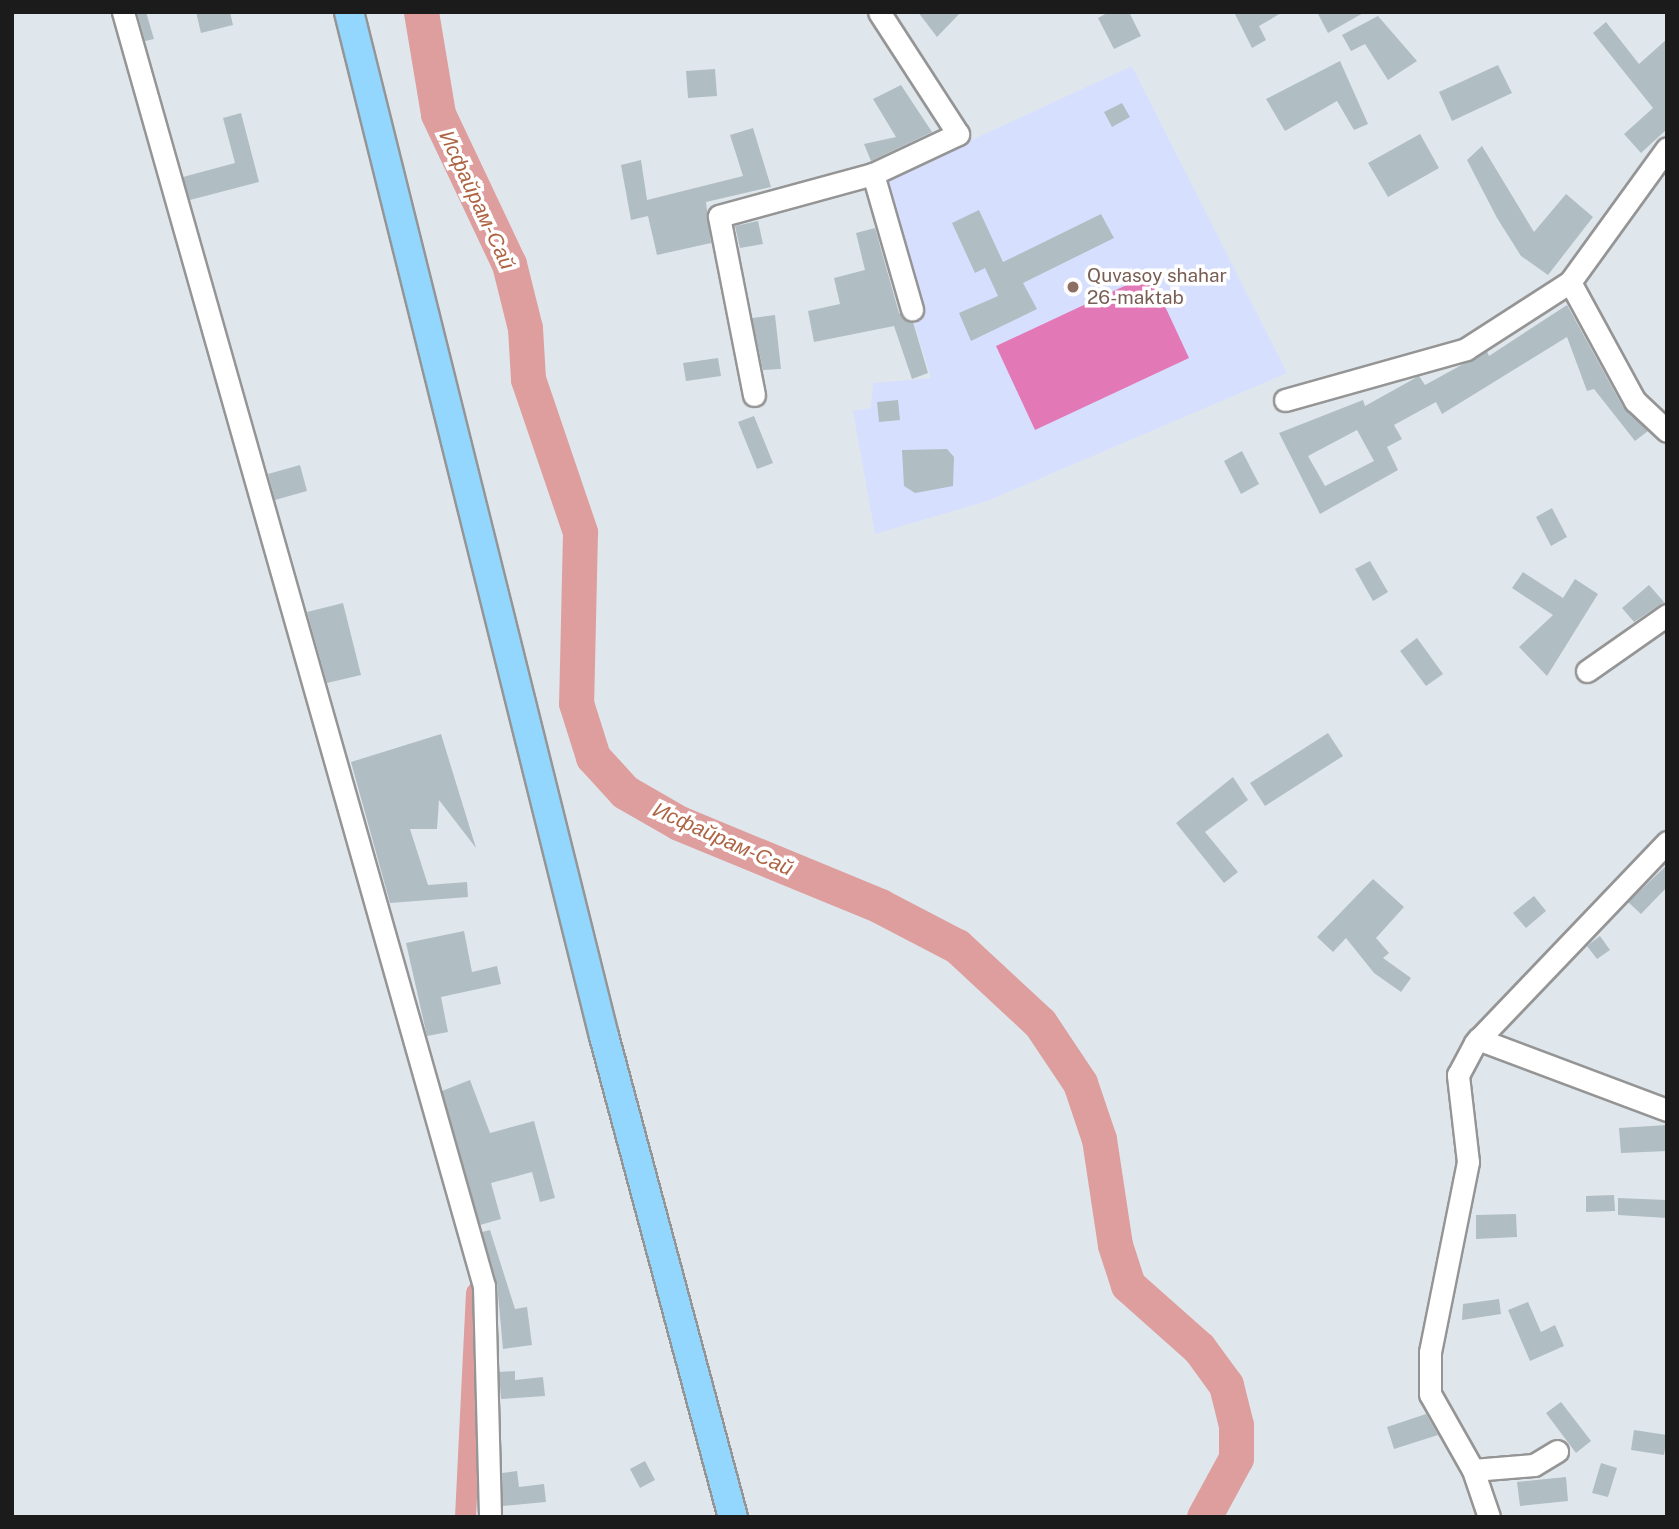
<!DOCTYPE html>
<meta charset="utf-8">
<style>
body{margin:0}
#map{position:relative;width:1679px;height:1529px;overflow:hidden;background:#dfe7ed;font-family:"Public Sans",sans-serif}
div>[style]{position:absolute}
.education>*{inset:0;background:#d7dfff}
.pitch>*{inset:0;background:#e278b6}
.canal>*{height:21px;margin:-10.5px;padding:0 10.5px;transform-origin:10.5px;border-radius:10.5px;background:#de9e9d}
.river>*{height:35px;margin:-17.5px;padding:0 17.5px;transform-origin:17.5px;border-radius:17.5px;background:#de9e9d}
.building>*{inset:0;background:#b0bdc2}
.roads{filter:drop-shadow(2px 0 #959595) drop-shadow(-2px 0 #959595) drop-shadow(0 2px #959595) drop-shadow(0 -2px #959595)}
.minor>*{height:21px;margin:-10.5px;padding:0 10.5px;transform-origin:10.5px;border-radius:10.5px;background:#fff}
.major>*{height:28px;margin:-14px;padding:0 14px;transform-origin:14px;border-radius:14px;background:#93d7ff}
.dots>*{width:19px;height:19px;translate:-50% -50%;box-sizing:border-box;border:4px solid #fff;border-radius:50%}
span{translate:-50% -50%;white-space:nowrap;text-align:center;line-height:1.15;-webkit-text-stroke:7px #fff;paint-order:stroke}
.education-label{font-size:19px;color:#785e54}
.left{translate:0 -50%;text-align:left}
.water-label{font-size:21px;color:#ae6343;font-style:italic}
.frame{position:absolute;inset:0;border:14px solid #1b1b1b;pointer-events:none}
</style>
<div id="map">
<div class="education">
<i style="clip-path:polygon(1132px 66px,1287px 373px,987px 501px,875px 534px,853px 411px,871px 408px,873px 383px,931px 378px,876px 201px,887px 179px)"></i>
</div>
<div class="pitch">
<i style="clip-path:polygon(1150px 274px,1189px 358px,1035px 430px,996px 346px)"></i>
</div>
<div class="canal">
<i style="left:465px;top:1517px;width:225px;rotate:-87.2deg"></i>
</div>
<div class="river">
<i style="left:421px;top:12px;width:103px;rotate:80.5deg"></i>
<i style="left:438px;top:114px;width:166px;rotate:64.7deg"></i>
<i style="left:509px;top:264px;width:66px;rotate:76deg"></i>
<i style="left:525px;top:328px;width:51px;rotate:86.6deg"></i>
<i style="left:528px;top:379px;width:162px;rotate:71.2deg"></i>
<i style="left:580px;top:532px;width:171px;rotate:91.3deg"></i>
<i style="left:576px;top:703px;width:57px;rotate:72.5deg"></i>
<i style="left:593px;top:757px;width:47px;rotate:47.6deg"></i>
<i style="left:625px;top:792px;width:62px;rotate:29.9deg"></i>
<i style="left:679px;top:823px;width:217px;rotate:22.4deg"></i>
<i style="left:880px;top:906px;width:87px;rotate:27.5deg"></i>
<i style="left:957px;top:946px;width:113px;rotate:42.9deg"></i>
<i style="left:1040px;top:1023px;width:72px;rotate:56.3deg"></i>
<i style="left:1080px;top:1083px;width:59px;rotate:71.3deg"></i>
<i style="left:1099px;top:1139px;width:107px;rotate:81.4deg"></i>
<i style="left:1115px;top:1245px;width:42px;rotate:72deg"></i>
<i style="left:1128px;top:1285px;width:95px;rotate:41.6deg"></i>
<i style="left:1199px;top:1348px;width:46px;rotate:53.9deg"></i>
<i style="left:1226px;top:1385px;width:41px;rotate:76deg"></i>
<i style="left:1236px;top:1425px;width:33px;rotate:90deg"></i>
<i style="left:1236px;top:1458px;width:67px;rotate:118.5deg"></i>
</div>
<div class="building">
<i style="clip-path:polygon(137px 12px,146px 12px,154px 39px,145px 41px)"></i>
<i style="clip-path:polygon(196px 12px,230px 12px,233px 25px,201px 33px)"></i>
<i style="clip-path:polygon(918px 12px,961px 12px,937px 37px)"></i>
<i style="clip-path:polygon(1109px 12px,1129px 12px,1141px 36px,1114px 49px,1098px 18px)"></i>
<i style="clip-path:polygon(1234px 12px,1283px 12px,1259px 26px,1266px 40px,1252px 48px)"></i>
<i style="clip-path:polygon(1317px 12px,1365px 12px,1328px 33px)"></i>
<i style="clip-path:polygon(1378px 16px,1417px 61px,1388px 80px,1365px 44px,1351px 51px,1342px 35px)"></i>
<i style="clip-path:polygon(1606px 22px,1639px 64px,1667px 39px,1667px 129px,1641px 153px,1624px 134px,1653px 108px,1593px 33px)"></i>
<i style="clip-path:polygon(1340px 61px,1368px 124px,1354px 130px,1337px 101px,1285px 131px,1266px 99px)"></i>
<i style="clip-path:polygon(1498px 65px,1512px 93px,1452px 121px,1439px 92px)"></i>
<i style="clip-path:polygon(715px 69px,717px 96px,688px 98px,686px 71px)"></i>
<i style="clip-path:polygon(901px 85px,932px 132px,871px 161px,864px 144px,896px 137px,873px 99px)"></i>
<i style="clip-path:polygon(1122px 103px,1130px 117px,1112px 127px,1104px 112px)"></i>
<i style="clip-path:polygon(241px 113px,259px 182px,190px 200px,183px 177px,235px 163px,223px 118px)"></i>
<i style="clip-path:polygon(753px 128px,771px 187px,706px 202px,711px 243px,657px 255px,648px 216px,631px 220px,621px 165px,641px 160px,647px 200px,743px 176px,730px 135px)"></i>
<i style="clip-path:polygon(1420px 134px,1439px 168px,1388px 197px,1368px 163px)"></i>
<i style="clip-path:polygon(1482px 146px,1534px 232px,1566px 194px,1593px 217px,1548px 275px,1521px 256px,1497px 218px,1467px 160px)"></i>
<i style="clip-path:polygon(979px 210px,1003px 262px,1101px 214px,1114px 238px,1023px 283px,1037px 309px,971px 341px,959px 313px,998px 296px,985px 268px,975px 273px,952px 223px)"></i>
<i style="clip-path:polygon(758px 221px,763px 244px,740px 248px,735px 226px)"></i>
<i style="clip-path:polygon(875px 228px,899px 313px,913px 322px,928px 373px,912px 379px,894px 326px,814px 342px,808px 311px,840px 304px,834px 278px,865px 270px,856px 233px)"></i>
<i style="clip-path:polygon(evenodd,1567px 305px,1623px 407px,1648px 431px,1635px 441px,1594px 389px,1587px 391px,1567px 337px,1442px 414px,1436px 402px,1394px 425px,1402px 439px,1387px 447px,1398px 470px,1320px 514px,1279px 433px,1363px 400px,1365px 406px,1419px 376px,1425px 385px,1487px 351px,1489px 356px,1567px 305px,1357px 430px,1374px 461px,1325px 486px,1308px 456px,1357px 430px)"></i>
<i style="clip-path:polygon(775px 315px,781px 369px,763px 370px,752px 318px)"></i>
<i style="clip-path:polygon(718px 358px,721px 376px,686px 381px,683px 363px)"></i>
<i style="clip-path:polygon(898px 400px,900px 420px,879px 422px,877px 402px)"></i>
<i style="clip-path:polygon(754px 416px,773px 463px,757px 469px,738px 422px)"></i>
<i style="clip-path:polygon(947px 449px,954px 457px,953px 486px,915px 493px,904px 486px,902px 450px)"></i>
<i style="clip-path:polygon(1242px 451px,1259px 484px,1241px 494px,1224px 461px)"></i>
<i style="clip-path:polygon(300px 465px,307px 491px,275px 500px,268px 474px)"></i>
<i style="clip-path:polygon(1552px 508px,1567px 537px,1551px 546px,1536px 517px)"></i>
<i style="clip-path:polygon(1370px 561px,1388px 592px,1373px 601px,1355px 569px)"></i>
<i style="clip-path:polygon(1523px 572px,1563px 598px,1575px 579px,1598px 594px,1547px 676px,1519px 647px,1553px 615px,1512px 588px)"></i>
<i style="clip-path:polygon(1649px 585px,1664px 602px,1634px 622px,1622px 608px)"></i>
<i style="clip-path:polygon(343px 603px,361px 675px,327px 683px,307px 612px)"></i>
<i style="clip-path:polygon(1417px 638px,1443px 674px,1426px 686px,1400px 651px)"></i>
<i style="clip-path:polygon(1328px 733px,1343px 756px,1265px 806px,1250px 783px)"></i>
<i style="clip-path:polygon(441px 734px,476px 848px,439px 800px,437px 829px,410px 829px,428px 885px,467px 882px,468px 897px,390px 903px,351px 762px)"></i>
<i style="clip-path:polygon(1233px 777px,1248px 800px,1205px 832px,1238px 872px,1224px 883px,1176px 823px)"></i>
<i style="clip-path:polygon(1667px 865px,1667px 887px,1641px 914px,1628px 902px)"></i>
<i style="clip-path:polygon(1373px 879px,1404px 907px,1376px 938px,1389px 953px,1383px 958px,1411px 978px,1401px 992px,1374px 973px,1346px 938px,1333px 952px,1317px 937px)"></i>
<i style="clip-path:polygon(1534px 896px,1546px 911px,1526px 928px,1513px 913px)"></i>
<i style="clip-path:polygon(464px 931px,472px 972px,497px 966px,501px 984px,441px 997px,448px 1032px,427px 1036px,406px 943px)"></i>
<i style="clip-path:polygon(1600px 936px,1610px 950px,1597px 959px,1587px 946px)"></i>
<i style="clip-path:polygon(470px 1080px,490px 1133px,534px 1121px,555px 1198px,540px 1202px,532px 1172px,491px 1183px,501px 1219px,480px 1225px,442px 1091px)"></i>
<i style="clip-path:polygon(1667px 1125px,1667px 1151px,1621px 1153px,1619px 1128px)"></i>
<i style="clip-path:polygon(1614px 1195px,1615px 1211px,1586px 1212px,1586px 1196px)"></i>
<i style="clip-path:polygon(1618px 1198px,1667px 1200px,1667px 1218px,1618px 1215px)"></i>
<i style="clip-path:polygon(1516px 1214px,1517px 1237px,1476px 1239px,1476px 1215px)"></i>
<i style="clip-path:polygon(490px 1230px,515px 1309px,527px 1307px,532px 1345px,503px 1349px,497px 1283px,482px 1232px)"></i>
<i style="clip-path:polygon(1499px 1299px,1501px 1314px,1462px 1320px,1463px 1304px)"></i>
<i style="clip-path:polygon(1528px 1302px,1541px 1332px,1555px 1325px,1564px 1346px,1530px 1361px,1508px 1310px)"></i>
<i style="clip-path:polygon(515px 1371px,515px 1380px,543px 1377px,545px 1396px,501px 1399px,499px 1372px)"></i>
<i style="clip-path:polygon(1561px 1402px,1591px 1441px,1576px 1453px,1546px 1413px)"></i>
<i style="clip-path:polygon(1426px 1414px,1438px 1435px,1394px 1449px,1387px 1427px)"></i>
<i style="clip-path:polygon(1634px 1430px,1667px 1435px,1664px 1455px,1631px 1450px)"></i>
<i style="clip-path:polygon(645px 1461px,655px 1480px,640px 1488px,630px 1469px)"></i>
<i style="clip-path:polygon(1601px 1463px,1617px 1468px,1608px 1497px,1592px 1493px)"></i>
<i style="clip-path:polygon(517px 1471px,519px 1487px,544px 1484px,546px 1502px,503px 1506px,502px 1473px)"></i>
<i style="clip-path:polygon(1566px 1477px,1568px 1501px,1520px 1506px,1517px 1482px)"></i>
</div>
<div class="roads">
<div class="minor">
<i style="left:123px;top:12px;width:1324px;rotate:74.18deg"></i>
<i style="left:484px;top:1286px;width:231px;rotate:88.5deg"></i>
<i style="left:873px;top:174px;width:141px;rotate:73.9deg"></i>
<i style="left:1570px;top:282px;width:136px;rotate:61.4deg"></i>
<i style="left:1635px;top:401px;width:44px;rotate:43.2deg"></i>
<i style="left:754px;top:395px;width:182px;rotate:-101.1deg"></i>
<i style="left:719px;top:216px;width:160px;rotate:-15.3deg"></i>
<i style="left:873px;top:174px;width:94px;rotate:-25.2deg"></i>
<i style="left:958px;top:134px;width:145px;rotate:-122.9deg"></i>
<i style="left:1285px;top:400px;width:188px;rotate:-15.7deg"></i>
<i style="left:1466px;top:349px;width:124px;rotate:-32.8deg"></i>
<i style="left:1570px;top:282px;width:165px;rotate:-54.1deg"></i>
<i style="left:1587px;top:671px;width:98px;rotate:-35deg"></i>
<i style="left:1478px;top:1039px;width:202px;rotate:20.6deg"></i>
<i style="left:1473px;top:1470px;width:61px;rotate:-4.7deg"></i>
<i style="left:1534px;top:1465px;width:27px;rotate:-31deg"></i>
<i style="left:1489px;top:1517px;width:50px;rotate:-108.8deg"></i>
<i style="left:1473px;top:1470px;width:87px;rotate:-119.5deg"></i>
<i style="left:1430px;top:1394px;width:42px;rotate:-90deg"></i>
<i style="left:1430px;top:1352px;width:194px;rotate:-78.7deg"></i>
<i style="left:1468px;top:1162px;width:88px;rotate:-96.6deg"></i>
<i style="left:1458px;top:1075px;width:36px;rotate:-62deg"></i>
<i style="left:1475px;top:1043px;width:278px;rotate:-46.3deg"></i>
</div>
<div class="major">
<i style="left:349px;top:12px;width:1055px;rotate:76.02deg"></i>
<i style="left:604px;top:1036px;width:498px;rotate:75deg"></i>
</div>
</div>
<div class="dots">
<i style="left:1073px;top:287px;background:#8d6e63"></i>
</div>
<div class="education-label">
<span class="left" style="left:1087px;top:287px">Quvasoy shahar<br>26-maktab</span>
</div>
<div class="water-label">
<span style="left:477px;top:200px;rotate:65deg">Исфайрам-Сай</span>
<span style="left:723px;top:839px;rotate:24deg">Исфайрам-Сай</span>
</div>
<div class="frame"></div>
</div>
